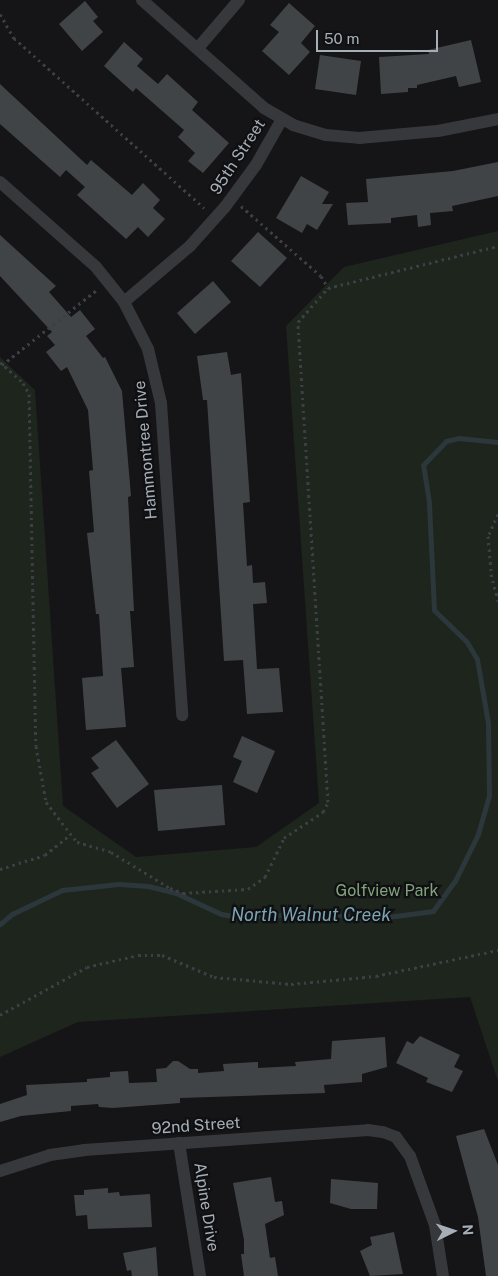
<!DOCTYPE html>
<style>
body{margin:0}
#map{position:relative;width:498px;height:1276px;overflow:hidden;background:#151517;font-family:"Public Sans",sans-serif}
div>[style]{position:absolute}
.green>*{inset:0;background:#1d251d}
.stream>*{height:5px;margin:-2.5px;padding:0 2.5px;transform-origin:2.5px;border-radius:2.5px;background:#2b373b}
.building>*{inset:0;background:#414447}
.path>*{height:3px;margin-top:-1.5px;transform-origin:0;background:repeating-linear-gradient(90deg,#3c3f43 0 2.5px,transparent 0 6.5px)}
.minor>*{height:12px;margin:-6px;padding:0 6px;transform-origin:6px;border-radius:6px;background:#36383c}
span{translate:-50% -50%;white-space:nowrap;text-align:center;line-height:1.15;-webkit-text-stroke:4.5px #101012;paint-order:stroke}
.street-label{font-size:16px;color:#a6afb8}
.park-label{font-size:16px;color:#82a37d}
.water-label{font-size:18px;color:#7ca5b4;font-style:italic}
.north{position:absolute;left:428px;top:1206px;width:50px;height:50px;-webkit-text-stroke:4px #101012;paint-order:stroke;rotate:86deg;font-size:14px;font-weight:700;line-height:20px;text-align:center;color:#a6afb8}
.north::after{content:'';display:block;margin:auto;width:18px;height:22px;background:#a6afb8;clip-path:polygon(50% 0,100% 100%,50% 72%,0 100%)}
.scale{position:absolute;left:316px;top:30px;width:122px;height:22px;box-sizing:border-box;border:2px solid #a6afb8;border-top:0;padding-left:6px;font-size:15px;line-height:18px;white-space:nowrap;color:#a6afb8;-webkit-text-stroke:4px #101012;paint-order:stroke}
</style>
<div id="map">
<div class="green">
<i style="clip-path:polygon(498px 231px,498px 1081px,470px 997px,78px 1022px,0 1057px,0 357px,35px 390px,63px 806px,136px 857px,256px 847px,319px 803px,286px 326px,344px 267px)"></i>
</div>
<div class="stream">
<i style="left:0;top:924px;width:16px;rotate:-40deg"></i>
<i style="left:12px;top:914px;width:55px;rotate:-25.6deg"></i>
<i style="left:62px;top:890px;width:57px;rotate:-6deg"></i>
<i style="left:119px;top:884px;width:29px;rotate:4deg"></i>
<i style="left:148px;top:886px;width:29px;rotate:14deg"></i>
<i style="left:176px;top:893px;width:50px;rotate:25deg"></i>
<i style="left:221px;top:914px;width:19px;rotate:9deg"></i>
<i style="left:240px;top:917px;width:78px;rotate:-2.9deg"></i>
<i style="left:318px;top:913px;width:54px;rotate:6.3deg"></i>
<i style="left:372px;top:919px;width:62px;rotate:-7.5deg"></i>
<i style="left:433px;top:911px;width:37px;rotate:-54deg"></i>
<i style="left:455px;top:881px;width:52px;rotate:-63.9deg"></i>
<i style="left:478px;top:834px;width:40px;rotate:-74deg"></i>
<i style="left:489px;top:796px;width:73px;rotate:-90.8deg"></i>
<i style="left:488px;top:723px;width:65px;rotate:-99.8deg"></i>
<i style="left:477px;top:659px;width:21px;rotate:-121deg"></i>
<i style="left:466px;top:641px;width:45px;rotate:-135.9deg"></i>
<i style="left:434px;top:610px;width:108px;rotate:-92.7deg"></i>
<i style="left:429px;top:502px;width:37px;rotate:-99deg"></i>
<i style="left:423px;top:465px;width:33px;rotate:-46deg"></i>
<i style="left:446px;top:441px;width:13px;rotate:-13deg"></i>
<i style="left:459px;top:438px;width:39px;rotate:6deg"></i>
</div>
<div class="building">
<i style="clip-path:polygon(85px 1px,98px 17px,93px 21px,103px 32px,82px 51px,59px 24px)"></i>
<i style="clip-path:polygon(289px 3px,315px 26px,301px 43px,310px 52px,289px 75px,262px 51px,279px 32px,270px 25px)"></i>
<i style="clip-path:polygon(471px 40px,481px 82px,459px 87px,456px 76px,417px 85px,417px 88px,408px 88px,408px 92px,381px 94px,379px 57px,429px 54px,428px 50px)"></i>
<i style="clip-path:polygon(124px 42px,143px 59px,137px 66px,158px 84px,167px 74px,198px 102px,192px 110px,229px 143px,203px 173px,188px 161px,195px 153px,178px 137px,184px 130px,136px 88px,133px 92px,104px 66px)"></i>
<i style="clip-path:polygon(320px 55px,361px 61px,356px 95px,315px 89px)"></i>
<i style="clip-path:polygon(0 84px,87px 165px,91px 160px,132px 195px,143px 183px,160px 200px,153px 208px,165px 219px,148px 237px,138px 227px,126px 239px,77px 195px,85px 187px,66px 170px,60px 177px,0 124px)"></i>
<i style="clip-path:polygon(498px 162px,498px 196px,452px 206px,453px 211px,430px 213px,431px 225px,418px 227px,417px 215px,391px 218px,391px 223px,348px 225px,346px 203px,368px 202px,366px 179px,453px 171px)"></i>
<i style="clip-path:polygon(301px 176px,329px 192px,322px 204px,333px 204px,317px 230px,307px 224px,302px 233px,276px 218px)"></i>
<i style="clip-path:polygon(258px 232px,287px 258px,260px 287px,231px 261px)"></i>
<i style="clip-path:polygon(0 235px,56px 286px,49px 292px,71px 317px,80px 310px,95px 329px,86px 336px,103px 358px,105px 357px,122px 391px,131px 496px,128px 497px,134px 611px,130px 611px,134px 667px,121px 668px,126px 727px,86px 730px,82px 678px,103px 676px,99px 614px,96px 614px,87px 533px,94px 532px,89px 471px,93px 470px,88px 410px,67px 367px,61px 371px,46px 352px,55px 345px,47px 336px,52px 332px,0 276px)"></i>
<i style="clip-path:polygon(213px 281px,231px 302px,195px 334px,177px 313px)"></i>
<i style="clip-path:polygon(227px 352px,231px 375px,241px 373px,250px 502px,243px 503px,247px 566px,252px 565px,253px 583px,265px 582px,267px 603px,253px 604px,257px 669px,279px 668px,283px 712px,247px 714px,243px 660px,224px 661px,207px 400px,203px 400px,197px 356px)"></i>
<i style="clip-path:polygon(242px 736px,275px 751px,257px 793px,233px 782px,242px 761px,233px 757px)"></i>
<i style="clip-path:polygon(116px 740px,149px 784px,117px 808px,91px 773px,99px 768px,91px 758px)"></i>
<i style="clip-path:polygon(222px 785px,225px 825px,158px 831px,154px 790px)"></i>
<i style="clip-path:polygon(420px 1036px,460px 1055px,454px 1067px,463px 1071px,452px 1092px,426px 1082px,428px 1078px,396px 1063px,407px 1041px,413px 1044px)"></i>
<i style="clip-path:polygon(385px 1037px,387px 1067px,362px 1074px,362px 1082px,324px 1085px,325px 1093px,180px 1098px,180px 1103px,113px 1108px,99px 1107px,98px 1104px,71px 1106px,71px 1111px,21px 1116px,0 1122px,0 1104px,27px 1095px,26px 1085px,87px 1082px,87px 1079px,110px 1077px,110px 1072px,128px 1071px,129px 1083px,157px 1082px,156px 1069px,166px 1068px,173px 1061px,178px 1061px,190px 1069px,198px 1069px,198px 1073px,224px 1071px,223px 1064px,258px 1062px,258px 1068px,296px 1066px,295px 1062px,331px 1059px,332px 1041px)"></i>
<i style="clip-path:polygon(484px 1129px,498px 1165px,498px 1276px,486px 1276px,478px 1217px,456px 1136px)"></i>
<i style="clip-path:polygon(271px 1177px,275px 1202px,282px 1201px,284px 1215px,265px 1224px,270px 1258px,275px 1257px,278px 1276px,244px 1276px,241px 1254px,244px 1254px,244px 1240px,233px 1183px)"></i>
<i style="clip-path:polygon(331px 1179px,378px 1183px,377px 1209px,351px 1209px,330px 1203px)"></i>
<i style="clip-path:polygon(108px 1188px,108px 1193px,119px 1192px,120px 1196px,150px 1194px,152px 1227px,88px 1229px,87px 1215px,76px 1216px,74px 1195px,84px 1195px,84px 1190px)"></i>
<i style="clip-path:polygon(394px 1232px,403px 1274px,370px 1276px,360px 1251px,372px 1245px,370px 1237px)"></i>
<i style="clip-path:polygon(156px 1247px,158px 1276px,132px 1276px,131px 1270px,127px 1271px,123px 1253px)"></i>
</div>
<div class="path">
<i style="left:0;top:14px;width:28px;rotate:60deg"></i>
<i style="left:14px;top:38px;width:255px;rotate:41.8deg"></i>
<i style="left:241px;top:206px;width:106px;rotate:41.2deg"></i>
<i style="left:321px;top:276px;width:14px;rotate:60deg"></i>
<i style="left:0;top:362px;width:31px;rotate:42deg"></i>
<i style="left:23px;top:383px;width:13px;rotate:61deg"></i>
<i style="left:29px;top:394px;width:352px;rotate:88.9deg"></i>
<i style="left:36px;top:746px;width:57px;rotate:79.9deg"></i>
<i style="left:46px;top:802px;width:51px;rotate:52.2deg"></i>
<i style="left:77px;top:842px;width:35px;rotate:16deg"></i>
<i style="left:111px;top:852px;width:69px;rotate:31.4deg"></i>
<i style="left:170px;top:888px;width:14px;rotate:21deg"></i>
<i style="left:183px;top:893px;width:65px;rotate:-3.5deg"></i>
<i style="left:248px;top:889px;width:21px;rotate:-35deg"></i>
<i style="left:265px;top:877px;width:43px;rotate:-64deg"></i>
<i style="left:284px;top:838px;width:47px;rotate:-33.7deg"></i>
<i style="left:323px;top:812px;width:11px;rotate:-63deg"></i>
<i style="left:328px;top:802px;width:481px;rotate:-93.6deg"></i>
<i style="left:298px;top:322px;width:45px;rotate:-48.6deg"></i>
<i style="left:328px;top:288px;width:175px;rotate:-13.9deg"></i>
<i style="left:2px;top:365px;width:122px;rotate:-38.4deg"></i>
<i style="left:498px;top:514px;width:24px;rotate:114deg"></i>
<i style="left:488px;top:536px;width:38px;rotate:85deg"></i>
<i style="left:491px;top:574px;width:28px;rotate:75deg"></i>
<i style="left:0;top:869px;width:47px;rotate:-17.3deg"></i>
<i style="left:45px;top:855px;width:33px;rotate:-39deg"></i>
<i style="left:0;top:1015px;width:99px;rotate:-28.9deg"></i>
<i style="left:87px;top:967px;width:52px;rotate:-13.2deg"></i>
<i style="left:138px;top:955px;width:24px"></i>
<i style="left:162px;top:955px;width:56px;rotate:22.9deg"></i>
<i style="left:214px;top:977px;width:77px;rotate:5.2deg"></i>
<i style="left:291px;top:984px;width:85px;rotate:-5.4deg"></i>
<i style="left:376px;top:976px;width:125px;rotate:-12deg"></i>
</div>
<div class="minor">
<i style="left:142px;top:0;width:163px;rotate:41.5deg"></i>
<i style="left:264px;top:108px;width:34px;rotate:30deg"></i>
<i style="left:293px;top:125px;width:34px;rotate:17deg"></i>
<i style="left:326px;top:135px;width:33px;rotate:5deg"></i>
<i style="left:359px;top:138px;width:79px;rotate:-5.1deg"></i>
<i style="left:438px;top:131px;width:61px;rotate:-11.3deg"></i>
<i style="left:198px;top:48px;width:63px;rotate:-49.5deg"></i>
<i style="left:0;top:182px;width:128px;rotate:41.5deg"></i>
<i style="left:96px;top:267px;width:45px;rotate:51.3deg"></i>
<i style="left:124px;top:302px;width:53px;rotate:62.9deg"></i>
<i style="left:148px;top:349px;width:56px;rotate:76.5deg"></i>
<i style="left:161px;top:403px;width:313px;rotate:86.1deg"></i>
<i style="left:124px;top:302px;width:87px;rotate:-40.3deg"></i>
<i style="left:190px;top:246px;width:52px;rotate:-48.1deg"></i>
<i style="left:225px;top:207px;width:52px;rotate:-53.6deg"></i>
<i style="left:256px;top:165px;width:53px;rotate:-60.5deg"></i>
<i style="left:179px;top:1143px;width:135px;rotate:81deg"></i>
<i style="left:0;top:1171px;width:52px;rotate:-17.7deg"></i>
<i style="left:50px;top:1155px;width:34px;rotate:-8deg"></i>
<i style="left:84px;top:1150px;width:285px;rotate:-4deg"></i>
<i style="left:368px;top:1130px;width:15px;rotate:8deg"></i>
<i style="left:383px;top:1132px;width:14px;rotate:21deg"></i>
<i style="left:396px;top:1137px;width:24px;rotate:54deg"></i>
<i style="left:410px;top:1156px;width:73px;rotate:70.1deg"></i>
<i style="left:435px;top:1225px;width:52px;rotate:81.1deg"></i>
</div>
<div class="street-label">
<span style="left:238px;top:157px;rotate:-57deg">95th Street</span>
<span style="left:146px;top:450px;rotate:-95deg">Hammontree Drive</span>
<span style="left:196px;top:1126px;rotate:-4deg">92nd Street</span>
<span style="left:206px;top:1207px;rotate:81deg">Alpine Drive</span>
</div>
<div class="park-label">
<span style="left:387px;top:891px">Golfview Park</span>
</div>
<div class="water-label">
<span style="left:311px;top:915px">North Walnut Creek</span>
</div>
<div class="north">N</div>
<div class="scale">50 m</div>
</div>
